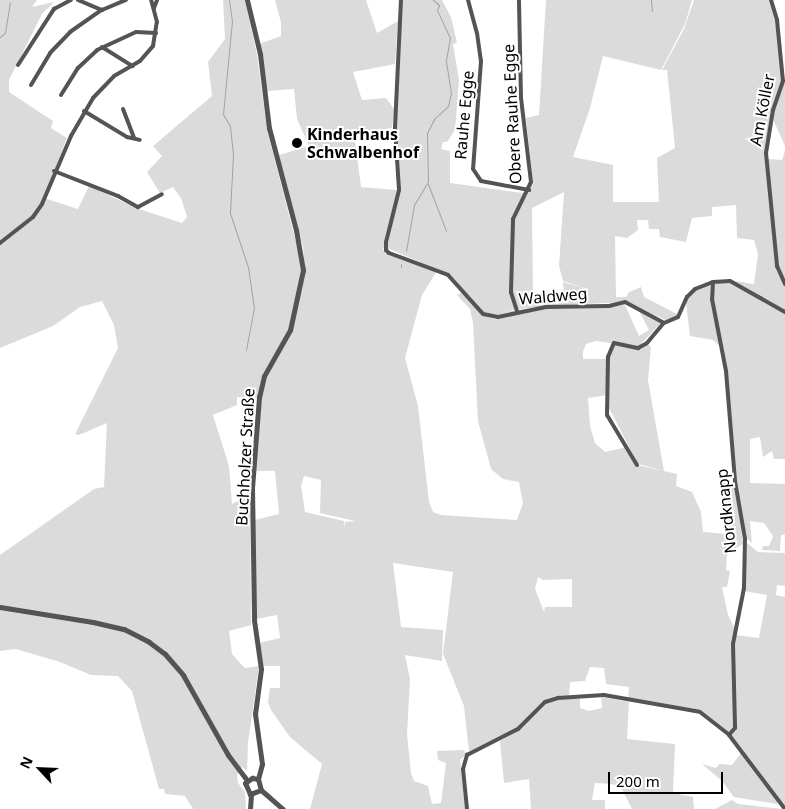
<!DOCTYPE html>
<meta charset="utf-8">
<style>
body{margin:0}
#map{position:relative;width:785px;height:809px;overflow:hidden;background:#fff;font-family:"Noto Sans",sans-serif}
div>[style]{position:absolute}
.green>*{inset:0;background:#dbdbdb}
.stream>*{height:1px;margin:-0.5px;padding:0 0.5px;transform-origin:0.5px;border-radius:0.5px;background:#a2a2a2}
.minor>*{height:4px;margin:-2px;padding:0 2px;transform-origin:2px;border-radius:2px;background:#545454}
.tertiary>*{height:5px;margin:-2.5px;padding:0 2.5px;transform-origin:2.5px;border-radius:2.5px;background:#545454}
.dots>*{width:14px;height:14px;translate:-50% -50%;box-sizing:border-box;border:2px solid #fff;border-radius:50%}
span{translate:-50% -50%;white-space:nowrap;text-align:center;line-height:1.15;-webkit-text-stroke:4px #fff;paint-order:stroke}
.street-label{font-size:16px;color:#000}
.poi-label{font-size:16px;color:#000;font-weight:700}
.left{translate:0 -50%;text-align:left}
.north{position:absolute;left:15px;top:744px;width:50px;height:50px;-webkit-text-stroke:4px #fff;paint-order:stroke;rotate:295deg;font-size:14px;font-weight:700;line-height:20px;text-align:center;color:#000}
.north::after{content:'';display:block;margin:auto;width:18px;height:22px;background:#000;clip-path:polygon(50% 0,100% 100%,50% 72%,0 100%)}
.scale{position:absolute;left:608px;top:772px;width:115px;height:22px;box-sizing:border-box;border:2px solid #000;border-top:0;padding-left:6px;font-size:15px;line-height:18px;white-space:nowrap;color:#000;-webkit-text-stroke:4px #fff;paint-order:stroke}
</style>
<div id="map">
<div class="green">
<i style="clip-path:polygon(evenodd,0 0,37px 0,32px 7px,54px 2px,42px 14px,9px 80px,9px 92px,53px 121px,51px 128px,67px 138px,44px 198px,78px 209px,89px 186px,136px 208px,182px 223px,187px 217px,181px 198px,173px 187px,160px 193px,147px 172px,162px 156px,153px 146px,212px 96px,208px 62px,225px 39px,223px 0,245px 0,257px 55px,267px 130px,301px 261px,302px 291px,305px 268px,303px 247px,279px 155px,309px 146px,297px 119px,294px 89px,267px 91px,259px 44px,281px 36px,281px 22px,275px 0,366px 0,377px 33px,398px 21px,395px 64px,353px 72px,362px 100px,386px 98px,394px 109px,392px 128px,354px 133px,361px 187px,397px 190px,383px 250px,437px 271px,422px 295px,405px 358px,418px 406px,429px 502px,433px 512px,441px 515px,517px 520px,523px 503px,519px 482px,503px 479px,491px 469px,478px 421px,473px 323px,470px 309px,457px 295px,462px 292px,448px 274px,387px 248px,400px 190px,396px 125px,402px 0,442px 0,451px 17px,457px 43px,453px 44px,459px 80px,455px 130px,447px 142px,443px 142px,441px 149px,450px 151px,450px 183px,523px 193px,533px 183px,526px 118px,539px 115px,546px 0,692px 0,685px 24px,661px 70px,603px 56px,590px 108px,573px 157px,613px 165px,613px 202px,659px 202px,657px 158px,675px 148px,667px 70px,662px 70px,684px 29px,694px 0,770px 0,776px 18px,782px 82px,771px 109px,765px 153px,775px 234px,767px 159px,782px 160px,785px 151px,785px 459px,774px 459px,772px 451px,763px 457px,760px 437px,750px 439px,750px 483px,785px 484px,785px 535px,781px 535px,780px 551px,762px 550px,763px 546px,769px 546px,773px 536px,764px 523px,750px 521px,752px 543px,746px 538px,736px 480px,730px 398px,720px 346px,713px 340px,690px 336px,689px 328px,686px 302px,695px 290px,730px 280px,754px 284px,758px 254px,754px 240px,737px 238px,736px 205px,712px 207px,712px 216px,692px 218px,686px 242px,660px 237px,659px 229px,649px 229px,648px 220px,637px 220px,638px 230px,627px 238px,615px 236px,616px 297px,626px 297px,629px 292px,641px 287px,644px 297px,679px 315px,668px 321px,625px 302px,545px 306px,503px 311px,624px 303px,639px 336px,649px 330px,638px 309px,662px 322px,638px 347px,596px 341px,586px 344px,583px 352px,583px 359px,605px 359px,611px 343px,638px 348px,647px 344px,651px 347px,648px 380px,664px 471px,638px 464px,609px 408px,607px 395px,588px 398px,590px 426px,595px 443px,605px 452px,627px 447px,637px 465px,677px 474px,676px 486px,692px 492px,701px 512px,703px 532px,727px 534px,721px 480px,735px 484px,743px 544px,727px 553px,726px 570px,730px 571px,727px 587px,722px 587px,728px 615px,734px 627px,735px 728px,729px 734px,696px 709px,628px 700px,629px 687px,606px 684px,604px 668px,590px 667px,585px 681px,570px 682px,569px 697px,547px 700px,517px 728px,469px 752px,464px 706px,443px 654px,453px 572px,393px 563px,401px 627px,443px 630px,442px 661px,405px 655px,410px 679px,407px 734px,411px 773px,414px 781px,428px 786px,432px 804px,441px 803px,446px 763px,438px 760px,437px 751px,464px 750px,466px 755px,460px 760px,465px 809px,310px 809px,322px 764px,290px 737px,271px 710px,268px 702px,270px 688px,280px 688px,280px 666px,262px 666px,259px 643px,280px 638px,277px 615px,256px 619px,255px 520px,279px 514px,275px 471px,255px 471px,263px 372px,258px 398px,237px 397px,237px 405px,213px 415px,229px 466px,232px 504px,250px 495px,251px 625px,229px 631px,232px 654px,240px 663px,245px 668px,259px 666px,248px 743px,247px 771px,242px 767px,237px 775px,238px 783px,245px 792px,246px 809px,193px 809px,185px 796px,165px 794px,164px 789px,159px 789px,132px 691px,118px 676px,91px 675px,60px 662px,16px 649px,0 651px,0 555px,94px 489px,104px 487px,107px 423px,79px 435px,75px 434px,118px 348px,114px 325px,102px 301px,80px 307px,53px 326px,0 348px,0 245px,21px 229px,0 242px,0 0,564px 192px,559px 266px,563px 281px,591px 290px,563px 282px,564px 295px,533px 296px,532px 208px,564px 192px,0 0,304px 476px,321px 480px,320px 513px,355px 521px,345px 522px,344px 529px,344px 521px,305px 512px,301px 486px,304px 476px,0 0,538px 577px,543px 580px,572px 579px,572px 607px,545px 607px,544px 612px,535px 589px,538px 577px)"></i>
<i style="clip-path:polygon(784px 82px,785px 83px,785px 146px,772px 117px)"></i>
<i style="clip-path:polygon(747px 543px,758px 552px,785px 553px,785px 586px,777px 585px,776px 595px,785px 597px,785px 807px,730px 736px,734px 732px,735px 635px,759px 638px,767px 595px,744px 591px)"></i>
<i style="clip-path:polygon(601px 697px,629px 702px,627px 739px,675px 744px,673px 793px,693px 797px,694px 809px,698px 809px,632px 809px,622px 789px,612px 784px,595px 783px,592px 800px,605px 800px,605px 809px,531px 809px,529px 779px,504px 783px,500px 741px,519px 730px,546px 703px,558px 699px,580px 699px,580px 708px,589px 711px,602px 708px)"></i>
<i style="clip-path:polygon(741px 753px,778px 802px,777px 804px,734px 797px,722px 781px,702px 764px,716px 768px,719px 764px,732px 765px)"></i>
<i style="clip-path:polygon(732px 800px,738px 804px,783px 809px,715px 809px)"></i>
</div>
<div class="stream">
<i style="left:229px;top:0;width:21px;rotate:82deg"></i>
<i style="left:232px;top:21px;width:93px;rotate:95.5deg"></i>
<i style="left:223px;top:114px;width:14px;rotate:60deg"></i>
<i style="left:230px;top:126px;width:29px;rotate:84deg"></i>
<i style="left:233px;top:155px;width:58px;rotate:93deg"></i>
<i style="left:230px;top:213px;width:57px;rotate:71.6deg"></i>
<i style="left:248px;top:267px;width:41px;rotate:81.7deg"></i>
<i style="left:254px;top:308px;width:43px;rotate:100.8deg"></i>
<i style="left:651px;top:0;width:11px;rotate:85deg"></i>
<i style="left:0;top:37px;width:6px;rotate:-39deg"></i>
<i style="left:5px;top:33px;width:31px;rotate:-81deg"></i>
<i style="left:428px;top:184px;width:50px;rotate:69deg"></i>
<i style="left:406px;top:251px;width:47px;rotate:-80.1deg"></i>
<i style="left:414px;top:205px;width:27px;rotate:-59deg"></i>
<i style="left:428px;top:182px;width:49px;rotate:-91.2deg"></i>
<i style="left:427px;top:133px;width:16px;rotate:-63deg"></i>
<i style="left:434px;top:119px;width:19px;rotate:-43deg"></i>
<i style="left:448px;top:106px;width:13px;rotate:-77deg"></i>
<i style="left:451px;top:93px;width:33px;rotate:-99deg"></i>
<i style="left:446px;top:60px;width:22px;rotate:-80deg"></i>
<i style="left:450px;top:38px;width:31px;rotate:-115deg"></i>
<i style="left:437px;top:10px;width:5px;rotate:-68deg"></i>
<i style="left:439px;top:5px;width:8px;rotate:-140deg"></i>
<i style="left:401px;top:267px;width:3px;rotate:-90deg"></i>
</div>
<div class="minor">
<i style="left:78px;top:0;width:26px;rotate:23deg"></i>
<i style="left:401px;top:0;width:129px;rotate:92.7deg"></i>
<i style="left:395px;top:129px;width:61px;rotate:86.2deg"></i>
<i style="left:399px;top:190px;width:54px;rotate:104deg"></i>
<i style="left:386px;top:242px;width:8px;rotate:90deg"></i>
<i style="left:386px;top:250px;width:4px;rotate:45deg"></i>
<i style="left:389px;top:253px;width:63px;rotate:20.4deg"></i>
<i style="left:448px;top:275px;width:52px;rotate:48.1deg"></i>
<i style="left:483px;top:314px;width:15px;rotate:11deg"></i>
<i style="left:498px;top:317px;width:49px;rotate:-11.8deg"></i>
<i style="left:546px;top:307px;width:63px;rotate:-0.9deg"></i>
<i style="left:609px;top:306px;width:16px;rotate:-14deg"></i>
<i style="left:625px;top:302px;width:44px;rotate:28.3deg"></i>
<i style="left:664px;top:323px;width:15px;rotate:-23deg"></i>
<i style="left:678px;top:317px;width:22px;rotate:-66deg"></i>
<i style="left:687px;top:297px;width:11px;rotate:-45deg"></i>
<i style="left:695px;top:289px;width:19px;rotate:-21deg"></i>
<i style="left:713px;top:282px;width:17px;rotate:-3deg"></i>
<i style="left:730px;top:281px;width:63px;rotate:29.4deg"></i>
<i style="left:468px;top:0;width:34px;rotate:75deg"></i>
<i style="left:477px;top:33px;width:28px;rotate:82deg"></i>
<i style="left:481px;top:61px;width:108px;rotate:94.2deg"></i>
<i style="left:473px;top:169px;width:14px;rotate:56deg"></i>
<i style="left:481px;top:181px;width:49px;rotate:10.6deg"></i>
<i style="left:771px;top:0;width:21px;rotate:73deg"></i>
<i style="left:777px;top:20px;width:61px;rotate:84.4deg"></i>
<i style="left:783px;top:81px;width:31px;rotate:109deg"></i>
<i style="left:773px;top:110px;width:44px;rotate:99.2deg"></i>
<i style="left:766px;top:153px;width:114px;rotate:84.4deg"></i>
<i style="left:777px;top:266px;width:20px;rotate:66deg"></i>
<i style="left:154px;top:8px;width:9px;rotate:-69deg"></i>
<i style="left:102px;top:47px;width:36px;rotate:32deg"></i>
<i style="left:18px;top:65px;width:67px;rotate:-57.3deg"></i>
<i style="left:54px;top:9px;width:19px;rotate:-28deg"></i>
<i style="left:31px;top:85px;width:37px;rotate:-59deg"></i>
<i style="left:50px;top:53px;width:29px;rotate:-46deg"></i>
<i style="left:70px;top:32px;width:39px;rotate:-35deg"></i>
<i style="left:102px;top:10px;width:26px;rotate:-23deg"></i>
<i style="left:61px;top:95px;width:32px;rotate:-58deg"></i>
<i style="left:78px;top:68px;width:26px;rotate:-43deg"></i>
<i style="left:97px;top:50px;width:43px;rotate:-24.8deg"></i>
<i style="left:136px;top:32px;width:20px;rotate:3deg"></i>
<i style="left:123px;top:109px;width:31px;rotate:69deg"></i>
<i style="left:84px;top:111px;width:50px;rotate:31.2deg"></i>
<i style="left:127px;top:137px;width:13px;rotate:13deg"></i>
<i style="left:54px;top:171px;width:69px;rotate:21.3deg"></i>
<i style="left:118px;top:196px;width:23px;rotate:29deg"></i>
<i style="left:138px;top:207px;width:27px;rotate:-28deg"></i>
<i style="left:0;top:243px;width:42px;rotate:-38.2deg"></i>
<i style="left:33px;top:217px;width:16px;rotate:-55deg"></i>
<i style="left:42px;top:204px;width:74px;rotate:-66.9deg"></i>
<i style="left:71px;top:136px;width:44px;rotate:-59.9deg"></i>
<i style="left:93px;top:98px;width:30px;rotate:-46deg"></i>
<i style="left:114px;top:76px;width:30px;rotate:-30deg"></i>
<i style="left:140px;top:61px;width:20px;rotate:-49deg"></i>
<i style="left:153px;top:46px;width:24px;rotate:-81deg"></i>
<i style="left:157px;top:22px;width:23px;rotate:-105deg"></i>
<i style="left:713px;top:282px;width:17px;rotate:93deg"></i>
<i style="left:712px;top:299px;width:73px;rotate:79deg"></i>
<i style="left:726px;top:371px;width:110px;rotate:85.3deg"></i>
<i style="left:735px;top:481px;width:59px;rotate:80.2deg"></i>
<i style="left:745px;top:539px;width:49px;rotate:91.2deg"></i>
<i style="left:744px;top:588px;width:57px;rotate:101.1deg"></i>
<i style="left:733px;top:644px;width:84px;rotate:88.6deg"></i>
<i style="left:735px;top:728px;width:9px;rotate:131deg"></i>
<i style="left:517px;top:311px;width:20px;rotate:-108deg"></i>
<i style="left:511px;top:292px;width:73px;rotate:-88.4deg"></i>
<i style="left:513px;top:219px;width:41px;rotate:-64.1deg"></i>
<i style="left:531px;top:182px;width:85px;rotate:-96.8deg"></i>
<i style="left:521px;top:98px;width:98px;rotate:-91.2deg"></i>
<i style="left:637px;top:465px;width:58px;rotate:-121deg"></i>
<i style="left:607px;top:415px;width:58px;rotate:-89deg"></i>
<i style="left:608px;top:357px;width:15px;rotate:-67deg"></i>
<i style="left:614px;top:343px;width:25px;rotate:12deg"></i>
<i style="left:638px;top:348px;width:10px;rotate:-29deg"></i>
<i style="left:647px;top:343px;width:26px;rotate:-50deg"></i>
<i style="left:467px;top:809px;width:40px;rotate:-95.7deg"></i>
<i style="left:463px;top:769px;width:15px;rotate:-74deg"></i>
<i style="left:467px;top:755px;width:57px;rotate:-27deg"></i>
<i style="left:518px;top:729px;width:38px;rotate:-45deg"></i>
<i style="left:545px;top:702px;width:14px;rotate:-17deg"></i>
<i style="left:558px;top:698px;width:46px;rotate:-3.7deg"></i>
<i style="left:604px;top:695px;width:97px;rotate:10deg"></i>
<i style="left:700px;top:712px;width:37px;rotate:38deg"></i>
<i style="left:729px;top:735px;width:93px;rotate:52.9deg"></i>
</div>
<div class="tertiary">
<i style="left:247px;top:0;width:56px;rotate:76.5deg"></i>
<i style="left:260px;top:54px;width:75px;rotate:83.1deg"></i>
<i style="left:269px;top:128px;width:106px;rotate:75.2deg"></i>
<i style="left:296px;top:230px;width:41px;rotate:80.1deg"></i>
<i style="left:303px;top:270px;width:61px;rotate:102.2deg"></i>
<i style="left:290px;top:330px;width:53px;rotate:119.5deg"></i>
<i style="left:264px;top:376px;width:22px;rotate:103deg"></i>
<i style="left:259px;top:397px;width:90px;rotate:94.4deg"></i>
<i style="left:252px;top:487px;width:133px;rotate:89.1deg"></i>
<i style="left:254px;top:620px;width:49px;rotate:81.9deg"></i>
<i style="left:261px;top:669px;width:45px;rotate:97.6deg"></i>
<i style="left:255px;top:714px;width:50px;rotate:82deg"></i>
<i style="left:262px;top:764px;width:16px;rotate:105deg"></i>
<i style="left:0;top:607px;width:94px;rotate:9.2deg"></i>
<i style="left:93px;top:622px;width:32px;rotate:13deg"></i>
<i style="left:124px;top:629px;width:28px;rotate:27deg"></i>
<i style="left:149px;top:642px;width:20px;rotate:37deg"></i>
<i style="left:165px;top:654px;width:28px;rotate:49deg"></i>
<i style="left:183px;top:675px;width:92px;rotate:60.6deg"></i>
<i style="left:228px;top:755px;width:31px;rotate:53deg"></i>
<i style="left:261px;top:790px;width:12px;rotate:160deg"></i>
<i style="left:250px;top:794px;width:12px;rotate:-114deg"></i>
<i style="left:245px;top:783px;width:9px;rotate:-36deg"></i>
<i style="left:252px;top:778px;width:6px;rotate:9deg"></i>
<i style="left:258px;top:779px;width:11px;rotate:75deg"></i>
<i style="left:261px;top:790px;width:29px;rotate:41deg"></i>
<i style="left:250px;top:809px;width:15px;rotate:-86deg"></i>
</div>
<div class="dots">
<i style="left:297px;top:143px;background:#000"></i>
</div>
<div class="street-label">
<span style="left:762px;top:110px;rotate:-79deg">Am Köller</span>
<span style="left:512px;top:114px;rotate:-93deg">Obere Rauhe Egge</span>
<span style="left:464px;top:115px;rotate:-85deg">Rauhe Egge</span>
<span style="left:553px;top:296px;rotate:-5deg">Waldweg</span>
<span style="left:245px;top:457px;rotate:-87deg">Buchholzer Straße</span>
<span style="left:726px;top:511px;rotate:-96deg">Nordknapp</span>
</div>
<div class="poi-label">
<span class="left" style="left:307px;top:143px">Kinderhaus<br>Schwalbenhof</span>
</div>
<div class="north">N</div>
<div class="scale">200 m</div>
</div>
